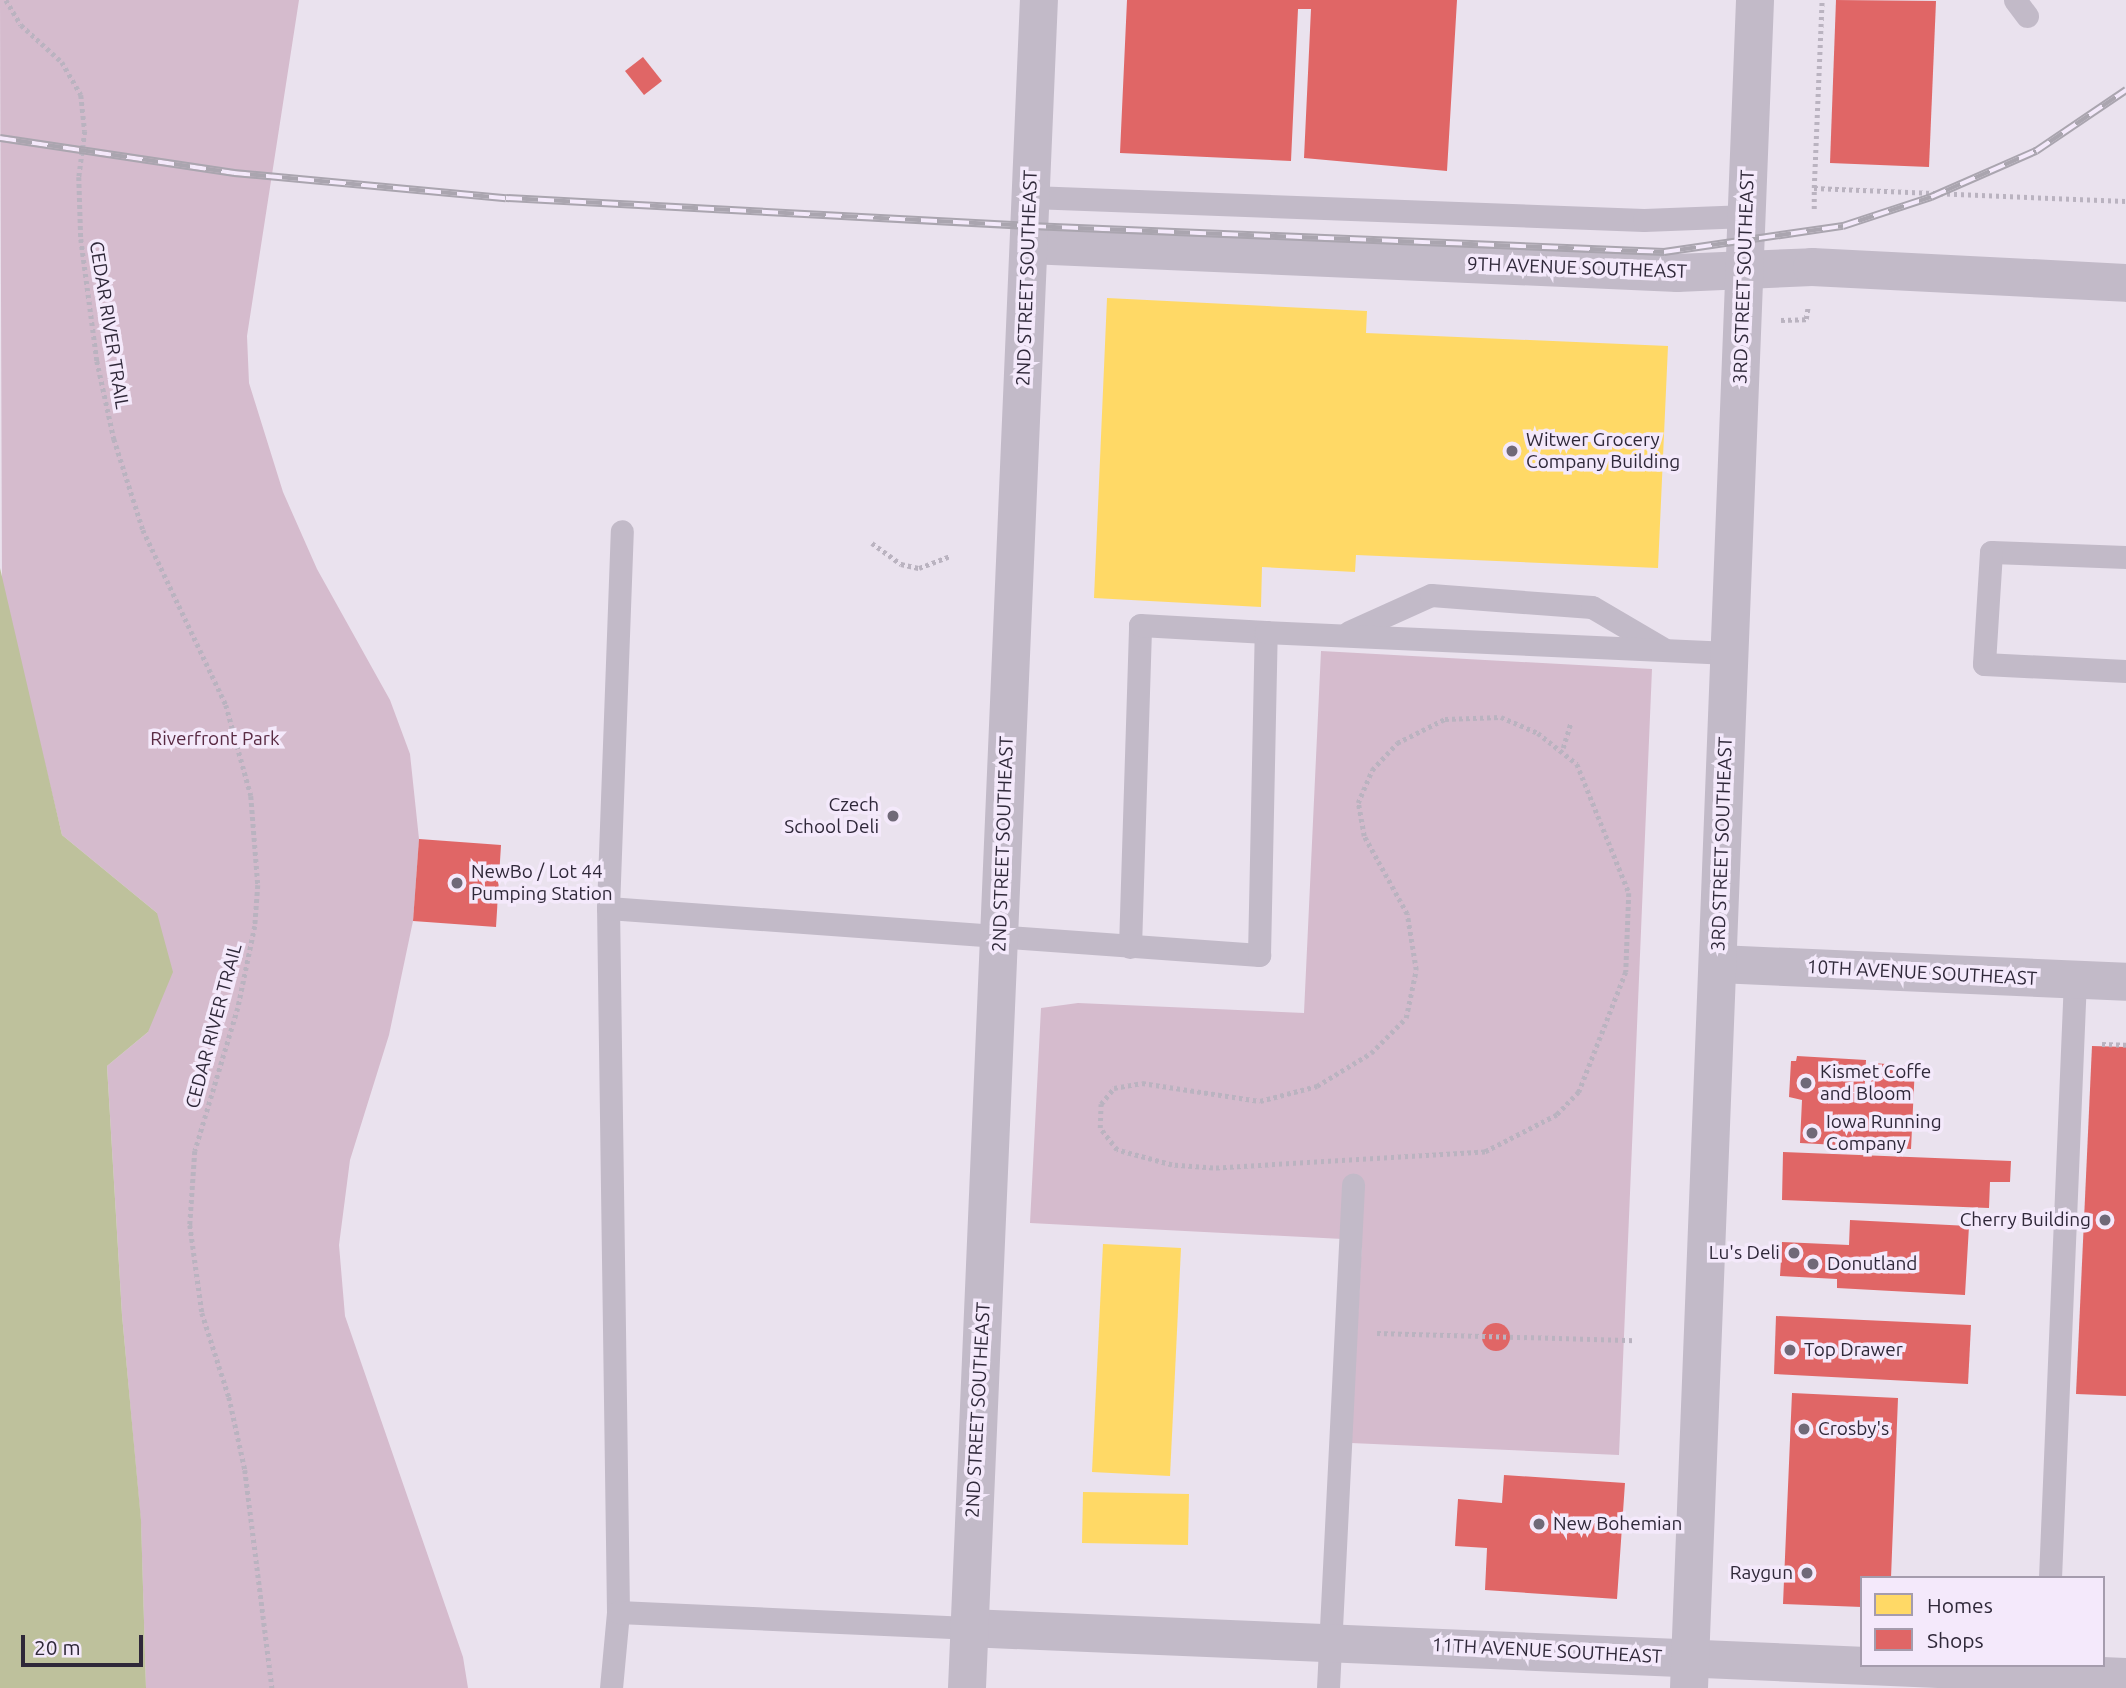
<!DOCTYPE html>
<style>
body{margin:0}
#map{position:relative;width:2126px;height:1688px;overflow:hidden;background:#eae2ee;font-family:Ubuntu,sans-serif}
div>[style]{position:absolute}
.green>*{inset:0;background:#d5bbcd}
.water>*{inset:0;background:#bec19c}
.homes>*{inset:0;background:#ffd966}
.shops>*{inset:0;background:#e06666}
.round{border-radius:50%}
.path>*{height:4.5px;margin-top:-2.25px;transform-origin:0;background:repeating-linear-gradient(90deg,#bab3c0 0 3.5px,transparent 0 7px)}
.service>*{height:23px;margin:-11.5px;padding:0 11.5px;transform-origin:11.5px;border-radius:11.5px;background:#c2bac8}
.minor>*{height:38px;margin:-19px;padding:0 19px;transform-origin:19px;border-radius:19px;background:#c2bac8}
.tertiary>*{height:38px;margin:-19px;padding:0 19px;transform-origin:19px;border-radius:19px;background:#c2bac8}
.rail>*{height:8px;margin-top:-4px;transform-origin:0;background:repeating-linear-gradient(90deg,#f4e9fb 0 16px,#aaa5af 0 32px);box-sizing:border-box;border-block:2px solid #aaa5af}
.dots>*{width:19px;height:19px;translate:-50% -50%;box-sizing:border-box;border:4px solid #f4e9fb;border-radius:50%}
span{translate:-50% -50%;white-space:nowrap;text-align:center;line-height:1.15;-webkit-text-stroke:7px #f4e9fb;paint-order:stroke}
.street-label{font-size:19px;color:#2f2839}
.poi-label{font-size:19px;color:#2f2839}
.left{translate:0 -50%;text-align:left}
.right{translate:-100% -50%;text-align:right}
.park-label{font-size:19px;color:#592a43}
.legend{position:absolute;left:1860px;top:1576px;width:245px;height:91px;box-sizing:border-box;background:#f4e9fb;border:2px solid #a59cad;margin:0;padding:9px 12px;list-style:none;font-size:21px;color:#2f2839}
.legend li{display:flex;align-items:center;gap:14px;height:35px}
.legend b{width:35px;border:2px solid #a59cad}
.scale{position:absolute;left:21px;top:1635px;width:122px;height:32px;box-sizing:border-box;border:4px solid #2f2839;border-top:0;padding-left:9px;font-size:21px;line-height:24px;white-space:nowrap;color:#2f2839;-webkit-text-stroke:5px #f4e9fb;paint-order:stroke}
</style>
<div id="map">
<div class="green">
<i style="clip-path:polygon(0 0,299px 0,247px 336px,249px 383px,283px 492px,317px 569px,390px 700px,410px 754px,419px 839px,413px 921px,389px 1035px,350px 1160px,339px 1245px,345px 1316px,463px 1657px,468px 1688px,146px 1688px,141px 1523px,122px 1315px,107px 1066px,148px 1032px,157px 913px,62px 835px,2px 586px)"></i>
<i style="clip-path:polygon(1321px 651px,1652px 669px,1619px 1455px,1351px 1443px,1362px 1240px,1030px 1223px,1041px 1008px,1078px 1003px,1304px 1013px)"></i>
</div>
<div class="water">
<i style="clip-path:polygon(0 568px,62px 835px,157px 913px,173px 972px,148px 1032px,107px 1066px,122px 1315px,141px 1520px,146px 1688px,0 1688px)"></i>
</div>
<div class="homes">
<i style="clip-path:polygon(1107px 298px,1367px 311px,1366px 333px,1668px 346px,1658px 568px,1356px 555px,1355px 572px,1262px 567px,1261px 607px,1094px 598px)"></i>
<i style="clip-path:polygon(1103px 1244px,1181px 1248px,1170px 1476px,1092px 1472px)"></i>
<i style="clip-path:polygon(1083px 1492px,1189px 1494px,1188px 1545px,1082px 1543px)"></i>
</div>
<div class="shops">
<i style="clip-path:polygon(1127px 0,1457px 0,1447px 171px,1304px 158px,1311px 9px,1298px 9px,1291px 161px,1120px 153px)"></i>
<i style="clip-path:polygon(1836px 0,1936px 1px,1929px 167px,1830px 163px)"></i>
<i style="clip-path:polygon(643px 57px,662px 81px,644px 95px,625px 71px)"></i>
<i style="clip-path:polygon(419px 839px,501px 845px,496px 927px,413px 921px)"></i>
<i style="clip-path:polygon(2092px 1046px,2126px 1047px,2126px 1396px,2076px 1394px)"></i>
<i style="clip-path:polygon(1797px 1056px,1866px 1060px,1864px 1099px,1870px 1099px,1872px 1063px,1915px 1066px,1911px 1149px,1800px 1143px,1802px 1100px,1789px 1097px,1791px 1061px,1796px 1061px)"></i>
<i style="clip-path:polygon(1783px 1152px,2011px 1161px,2010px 1182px,1990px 1182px,1989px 1208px,1782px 1200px)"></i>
<i style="clip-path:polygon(1850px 1220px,1969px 1226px,1965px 1295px,1837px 1288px,1837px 1279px,1780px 1276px,1782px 1242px,1849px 1245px)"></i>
<i style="clip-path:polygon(1776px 1316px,1971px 1325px,1968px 1384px,1774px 1374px)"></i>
<i class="round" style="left:1482px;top:1323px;width:28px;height:28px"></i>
<i style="clip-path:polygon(1792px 1393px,1898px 1398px,1891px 1578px,1862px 1578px,1862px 1607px,1783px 1604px)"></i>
<i style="clip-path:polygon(1504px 1475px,1625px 1483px,1617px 1599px,1485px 1590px,1487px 1548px,1455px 1546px,1458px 1499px,1502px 1503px)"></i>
</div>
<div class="path">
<i style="left:6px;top:0;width:29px;rotate:59deg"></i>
<i style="left:21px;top:25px;width:55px;rotate:42.1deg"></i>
<i style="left:62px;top:62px;width:38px;rotate:60deg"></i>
<i style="left:81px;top:95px;width:36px;rotate:84deg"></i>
<i style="left:85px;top:131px;width:46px;rotate:97.4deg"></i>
<i style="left:79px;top:177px;width:62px;rotate:88.2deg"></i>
<i style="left:81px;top:239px;width:123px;rotate:82.5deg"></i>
<i style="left:97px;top:361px;width:80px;rotate:77.7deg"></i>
<i style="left:114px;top:439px;width:96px;rotate:72.3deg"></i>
<i style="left:143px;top:530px;width:194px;rotate:64.6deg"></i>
<i style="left:226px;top:705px;width:94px;rotate:74.6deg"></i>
<i style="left:251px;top:796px;width:89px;rotate:85.5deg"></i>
<i style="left:258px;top:885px;width:41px;rotate:94.2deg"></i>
<i style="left:255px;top:926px;width:84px;rotate:101.7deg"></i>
<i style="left:238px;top:1008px;width:149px;rotate:106.7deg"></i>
<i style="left:195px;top:1151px;width:74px;rotate:93.9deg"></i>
<i style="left:190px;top:1225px;width:89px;rotate:82.2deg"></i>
<i style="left:202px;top:1313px;width:88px;rotate:72.2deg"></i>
<i style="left:229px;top:1397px;width:75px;rotate:77.6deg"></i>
<i style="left:245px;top:1470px;width:220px;rotate:82.9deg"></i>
<i style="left:1814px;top:188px;width:188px;rotate:-87.6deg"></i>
<i style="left:1814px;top:209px;width:21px;rotate:-90deg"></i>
<i style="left:1814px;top:188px;width:312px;rotate:2.4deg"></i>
<i style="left:1781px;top:320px;width:25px;rotate:-2deg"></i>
<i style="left:1806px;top:319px;width:12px;rotate:-81deg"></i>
<i style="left:872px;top:543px;width:36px;rotate:36deg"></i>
<i style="left:901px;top:564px;width:18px;rotate:13deg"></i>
<i style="left:919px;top:568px;width:33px;rotate:-21deg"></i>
<i style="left:1501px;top:717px;width:40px;rotate:23.4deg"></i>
<i style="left:1538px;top:733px;width:50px;rotate:38.5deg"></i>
<i style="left:1577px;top:764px;width:139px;rotate:68deg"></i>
<i style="left:1629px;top:893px;width:79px;rotate:92.2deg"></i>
<i style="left:1626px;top:972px;width:129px;rotate:111.4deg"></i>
<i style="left:1579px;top:1092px;width:32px;rotate:134deg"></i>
<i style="left:1557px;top:1115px;width:81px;rotate:152.8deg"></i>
<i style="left:1485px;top:1152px;width:272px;rotate:176.6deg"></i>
<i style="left:1213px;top:1168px;width:41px;rotate:-175.8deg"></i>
<i style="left:1172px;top:1165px;width:57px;rotate:-164.7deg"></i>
<i style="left:1117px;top:1150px;width:28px;rotate:-128deg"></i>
<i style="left:1100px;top:1128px;width:24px;rotate:-88deg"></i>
<i style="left:1101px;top:1104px;width:21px;rotate:-51deg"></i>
<i style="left:1114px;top:1088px;width:28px;rotate:-10deg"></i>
<i style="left:1142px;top:1083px;width:119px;rotate:8.7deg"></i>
<i style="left:1260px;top:1101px;width:59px;rotate:-14.7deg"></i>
<i style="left:1317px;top:1086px;width:63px;rotate:-31.4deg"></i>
<i style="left:1371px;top:1053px;width:49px;rotate:-45deg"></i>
<i style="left:1406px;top:1018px;width:49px;rotate:-78.2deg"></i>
<i style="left:1416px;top:970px;width:57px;rotate:-99.1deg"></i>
<i style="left:1407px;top:914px;width:89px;rotate:-118.9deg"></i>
<i style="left:1364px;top:836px;width:34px;rotate:-100deg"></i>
<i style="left:1358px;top:803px;width:36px;rotate:-67deg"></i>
<i style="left:1372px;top:770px;width:37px;rotate:-47deg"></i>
<i style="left:1397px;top:743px;width:54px;rotate:-26.6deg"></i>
<i style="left:1445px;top:719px;width:56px;rotate:-2deg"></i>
<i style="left:1563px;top:748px;width:27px;rotate:-73deg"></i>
<i style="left:2102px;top:1044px;width:24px;rotate:2deg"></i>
<i style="left:1377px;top:1333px;width:258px;rotate:1.6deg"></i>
</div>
<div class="service">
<i style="left:2015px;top:0;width:20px;rotate:53deg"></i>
<i style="left:1031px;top:197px;width:613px;rotate:2.15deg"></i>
<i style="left:1644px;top:220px;width:103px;rotate:-2.2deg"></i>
<i style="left:2126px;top:557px;width:135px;rotate:-177.9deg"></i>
<i style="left:1991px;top:552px;width:112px;rotate:93.6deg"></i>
<i style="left:1984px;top:664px;width:142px;rotate:2.8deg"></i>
<i style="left:1349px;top:632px;width:90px;rotate:-24.3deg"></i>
<i style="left:1431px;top:595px;width:161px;rotate:4.3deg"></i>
<i style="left:1592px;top:607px;width:81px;rotate:30.4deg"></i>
<i style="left:608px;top:908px;width:377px;rotate:-87.9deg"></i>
<i style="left:1130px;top:947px;width:322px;rotate:-88.2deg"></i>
<i style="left:1140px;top:625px;width:126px;rotate:3.2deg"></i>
<i style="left:2050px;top:1578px;width:599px;rotate:-87.61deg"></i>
<i style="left:618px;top:1612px;width:704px;rotate:-90.81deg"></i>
<i style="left:608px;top:908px;width:653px;rotate:4.13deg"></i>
<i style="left:1259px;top:955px;width:323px;rotate:-88.8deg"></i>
<i style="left:1266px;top:632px;width:464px;rotate:2.6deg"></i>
<i style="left:611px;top:1688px;width:76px;rotate:-84.7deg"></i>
<i style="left:618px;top:1612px;width:350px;rotate:2.6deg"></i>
<i style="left:1328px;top:1688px;width:504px;rotate:-87.15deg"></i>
</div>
<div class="minor">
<i style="left:1029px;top:245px;width:649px;rotate:2.47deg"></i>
<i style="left:1677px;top:273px;width:135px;rotate:-2.5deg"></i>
<i style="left:1812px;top:267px;width:314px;rotate:2.9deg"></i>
<i style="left:1718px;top:964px;width:408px;rotate:2.5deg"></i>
<i style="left:968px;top:1628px;width:1159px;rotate:2.42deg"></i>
</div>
<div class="tertiary">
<i style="left:967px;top:1688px;width:1690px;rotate:-87.56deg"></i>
<i style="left:1689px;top:1688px;width:1689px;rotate:-87.76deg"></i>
</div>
<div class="rail">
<i style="left:0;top:138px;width:237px;rotate:8.5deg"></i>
<i style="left:234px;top:173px;width:273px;rotate:5.3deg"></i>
<i style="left:506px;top:198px;width:525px;rotate:3.06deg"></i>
<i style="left:1030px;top:226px;width:635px;rotate:2.35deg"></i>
<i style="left:1664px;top:252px;width:181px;rotate:-8.3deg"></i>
<i style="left:1843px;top:226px;width:93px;rotate:-18.2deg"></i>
<i style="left:1931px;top:197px;width:115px;rotate:-23.7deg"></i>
<i style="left:2036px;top:151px;width:109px;rotate:-34.1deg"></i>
</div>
<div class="dots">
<i style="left:1512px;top:451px;background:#706978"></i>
<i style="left:893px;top:816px;background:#706978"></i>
<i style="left:457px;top:883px;background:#706978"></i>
<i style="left:1806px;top:1083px;background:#706978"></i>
<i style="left:1812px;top:1133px;background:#706978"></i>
<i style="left:2105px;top:1220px;background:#706978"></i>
<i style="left:1794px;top:1253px;background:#706978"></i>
<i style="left:1813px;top:1264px;background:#706978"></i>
<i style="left:1790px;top:1350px;background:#706978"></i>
<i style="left:1804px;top:1429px;background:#706978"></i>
<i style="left:1539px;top:1524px;background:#706978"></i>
<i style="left:1807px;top:1573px;background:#706978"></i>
</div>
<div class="street-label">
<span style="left:1577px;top:268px;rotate:2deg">9TH AVENUE SOUTHEAST</span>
<span style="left:1744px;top:277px;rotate:-88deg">3RD STREET SOUTHEAST</span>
<span style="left:1027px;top:278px;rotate:-88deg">2ND STREET SOUTHEAST</span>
<span style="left:109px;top:325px;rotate:81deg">CEDAR RIVER TRAIL</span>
<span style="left:1003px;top:844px;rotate:-88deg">2ND STREET SOUTHEAST</span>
<span style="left:1722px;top:844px;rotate:-88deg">3RD STREET SOUTHEAST</span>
<span style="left:1922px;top:973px;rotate:3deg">10TH AVENUE SOUTHEAST</span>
<span style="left:214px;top:1026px;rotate:-75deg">CEDAR RIVER TRAIL</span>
<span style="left:978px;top:1410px;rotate:-87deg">2ND STREET SOUTHEAST</span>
<span style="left:1547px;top:1651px;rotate:3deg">11TH AVENUE SOUTHEAST</span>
</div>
<div class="poi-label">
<span class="left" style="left:1526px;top:451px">Witwer Grocery<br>Company Building</span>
<span class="right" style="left:879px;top:816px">Czech<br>School Deli</span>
<span class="left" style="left:471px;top:883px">NewBo / Lot 44<br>Pumping Station</span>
<span class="left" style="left:1820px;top:1083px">Kismet Coffe<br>and Bloom</span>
<span class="left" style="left:1826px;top:1133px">Iowa Running<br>Company</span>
<span class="right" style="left:2091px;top:1220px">Cherry Building</span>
<span class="right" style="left:1780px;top:1253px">Lu's Deli</span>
<span class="left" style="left:1827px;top:1264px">Donutland</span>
<span class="left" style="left:1804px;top:1350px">Top Drawer</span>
<span class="left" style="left:1818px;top:1429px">Crosby's</span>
<span class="left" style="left:1553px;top:1524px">New Bohemian</span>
<span class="right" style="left:1793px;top:1573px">Raygun</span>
</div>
<div class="park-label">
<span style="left:215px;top:739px">Riverfront Park</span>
</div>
<ul class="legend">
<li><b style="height:19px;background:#ffd966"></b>Homes</li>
<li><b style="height:19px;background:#e06666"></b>Shops</li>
</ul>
<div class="scale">20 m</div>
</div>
